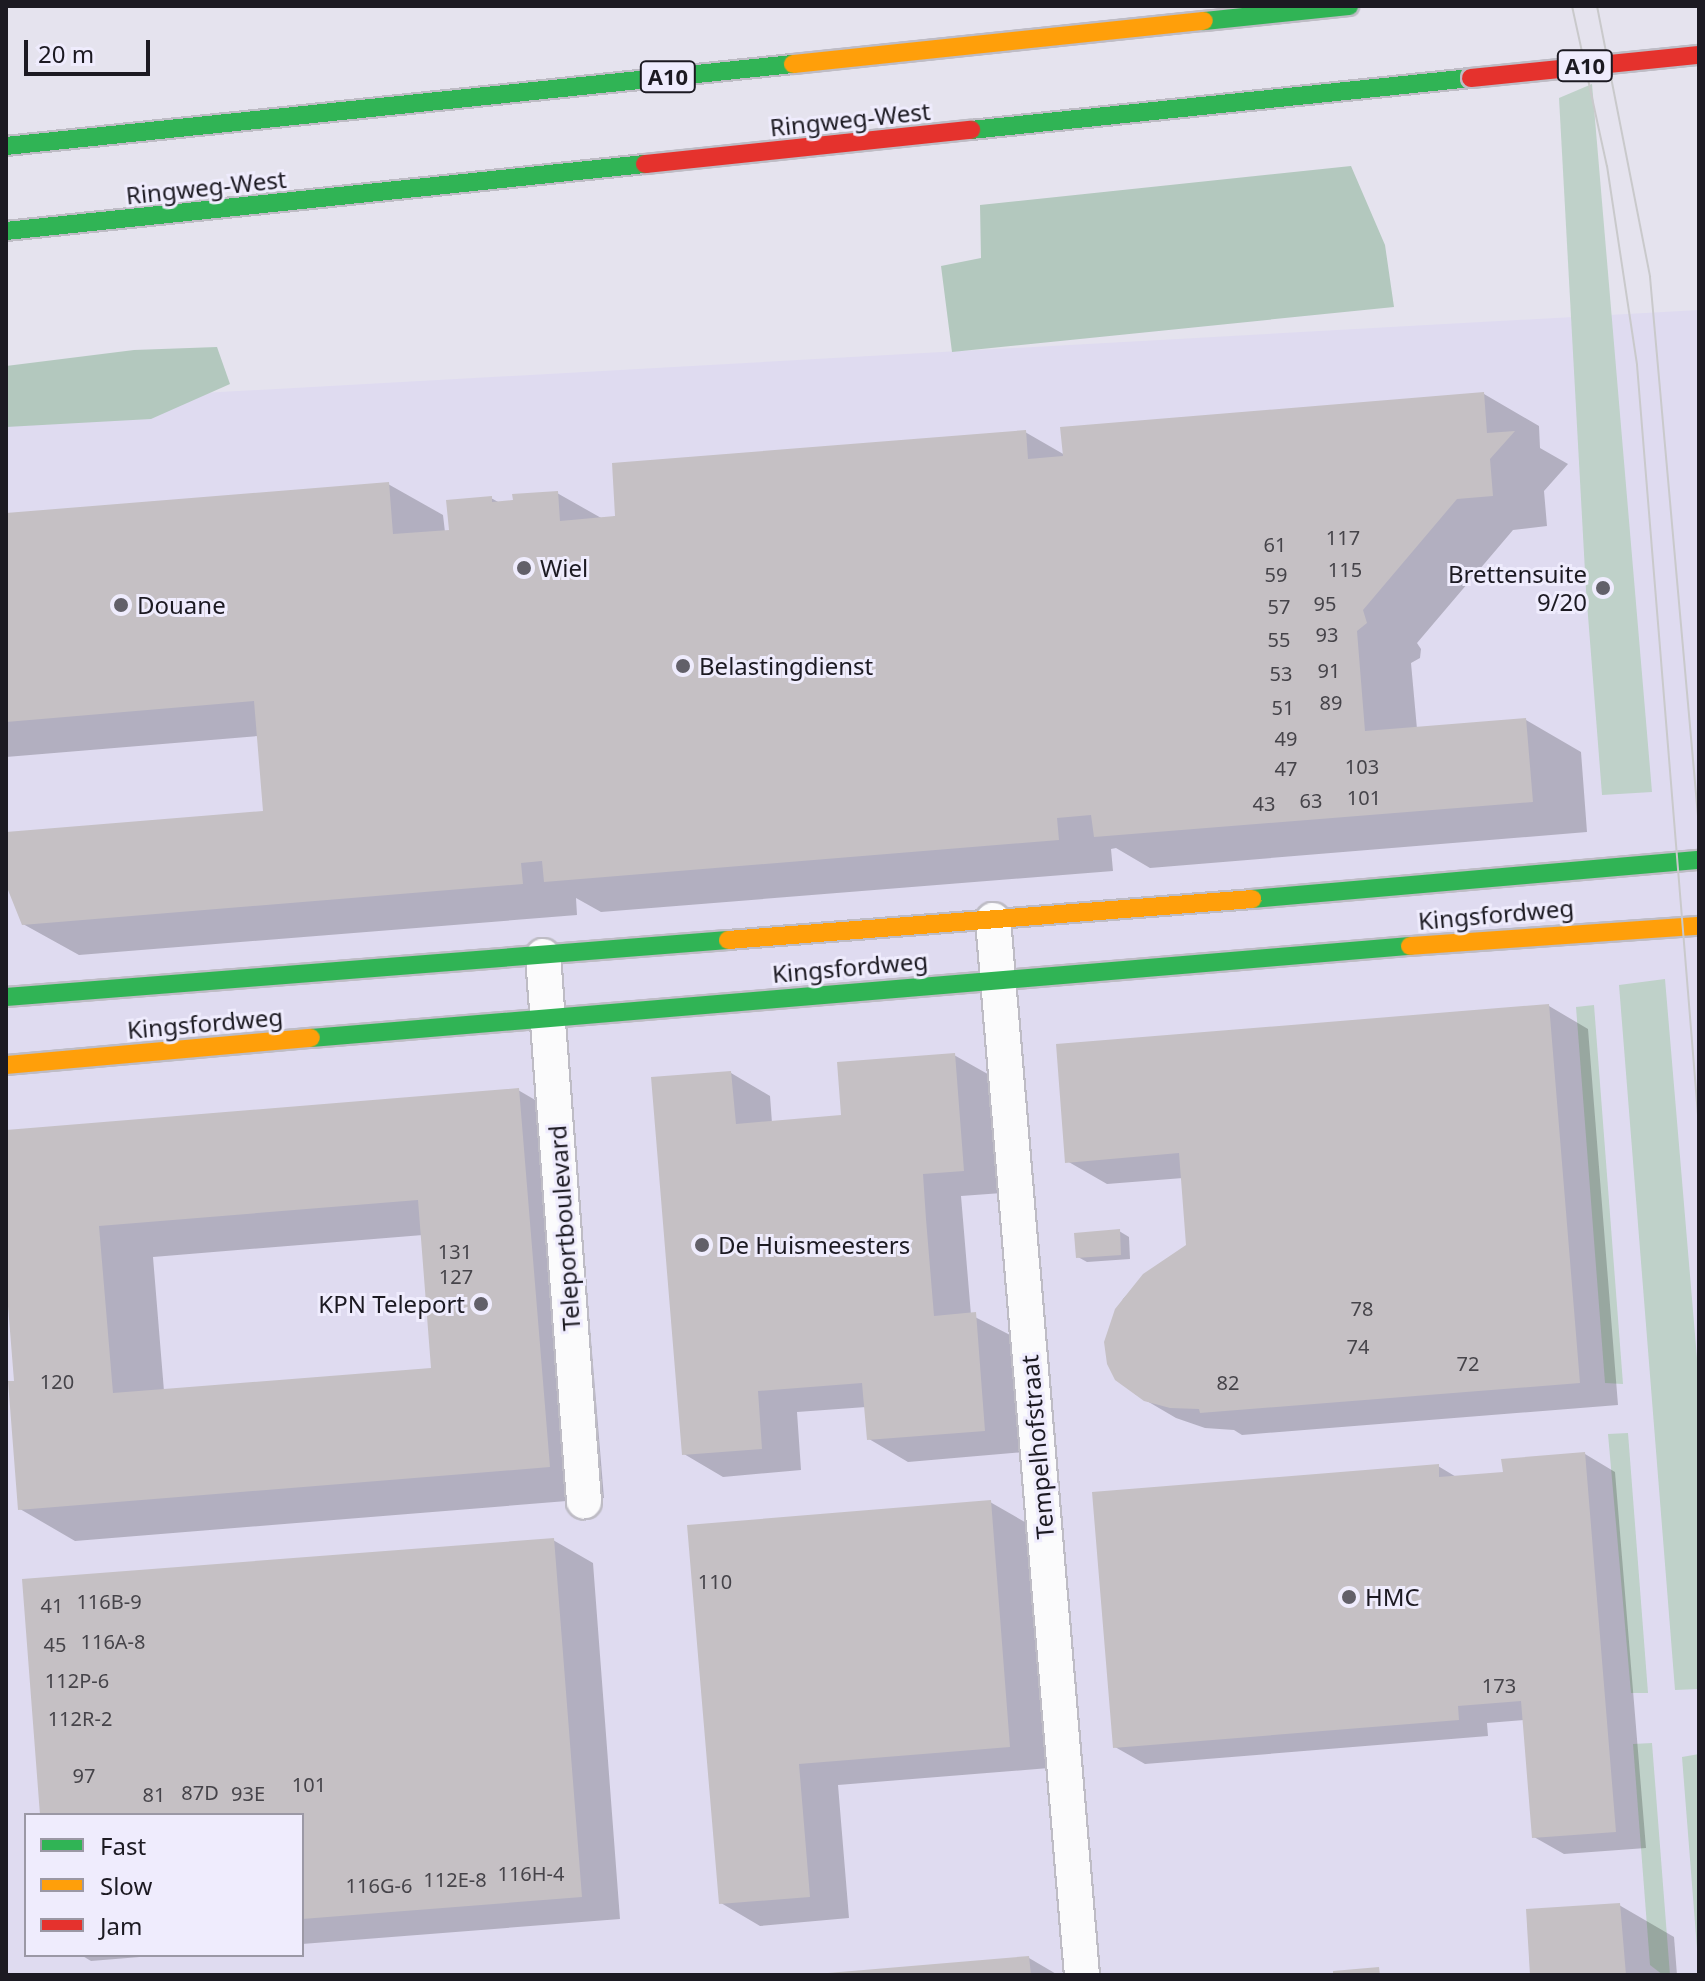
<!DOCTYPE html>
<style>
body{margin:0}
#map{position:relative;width:1705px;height:1981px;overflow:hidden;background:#e5e3ee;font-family:"Noto Sans",sans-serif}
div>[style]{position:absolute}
.built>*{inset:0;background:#dfdbf0}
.green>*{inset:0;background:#bfd1c9}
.forest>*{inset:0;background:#b3c8be}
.shadow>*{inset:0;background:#0003}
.building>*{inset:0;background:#c5c0c4}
.roads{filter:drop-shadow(2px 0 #bebcc5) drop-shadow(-2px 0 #bebcc5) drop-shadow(0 2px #bebcc5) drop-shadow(0 -2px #bebcc5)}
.street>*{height:34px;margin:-17px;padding:0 17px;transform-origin:17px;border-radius:17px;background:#fbfbfc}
.fast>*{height:18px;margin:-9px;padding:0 9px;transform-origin:9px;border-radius:9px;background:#30b455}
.slow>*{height:18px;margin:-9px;padding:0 9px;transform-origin:9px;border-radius:9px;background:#ff9f0a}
.jam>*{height:18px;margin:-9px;padding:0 9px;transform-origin:9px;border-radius:9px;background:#e5322d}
.tram>*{height:2px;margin:-1px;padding:0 1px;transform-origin:1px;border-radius:1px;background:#c9c9cb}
.bridges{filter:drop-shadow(2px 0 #bebcc5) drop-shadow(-2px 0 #bebcc5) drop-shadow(0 2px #bebcc5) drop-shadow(0 -2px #bebcc5)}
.jam-bridge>*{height:18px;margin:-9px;padding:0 9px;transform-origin:9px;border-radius:9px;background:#e5322d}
.dots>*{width:22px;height:22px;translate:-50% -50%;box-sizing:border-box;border:4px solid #efecfd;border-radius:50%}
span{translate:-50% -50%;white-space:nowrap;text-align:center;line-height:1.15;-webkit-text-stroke:6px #efecfd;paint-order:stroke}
.number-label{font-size:20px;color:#46444a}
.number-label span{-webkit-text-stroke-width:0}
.shield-label span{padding:2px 6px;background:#efecfd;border:2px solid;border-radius:6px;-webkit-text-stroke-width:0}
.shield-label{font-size:22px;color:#1c1a22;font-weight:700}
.street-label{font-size:24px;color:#1c1a22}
.poi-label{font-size:24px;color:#1c1a22}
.left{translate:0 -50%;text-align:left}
.right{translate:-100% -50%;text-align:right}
.frame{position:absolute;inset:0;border:8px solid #1c1a22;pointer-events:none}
.legend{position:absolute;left:24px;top:1813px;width:280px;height:144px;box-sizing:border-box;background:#efecfd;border:2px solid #9b98a5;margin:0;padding:10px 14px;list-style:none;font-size:24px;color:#1c1a22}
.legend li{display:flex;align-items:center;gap:16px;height:40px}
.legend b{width:40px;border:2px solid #9b98a5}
.scale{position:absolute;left:24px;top:40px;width:126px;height:36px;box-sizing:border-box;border:4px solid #1c1a22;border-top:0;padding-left:10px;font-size:24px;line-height:28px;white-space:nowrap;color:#1c1a22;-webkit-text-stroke:6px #efecfd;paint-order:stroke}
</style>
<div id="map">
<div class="built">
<i style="clip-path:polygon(evenodd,1699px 310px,1699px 1975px,6px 1975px,6px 404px,1699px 310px,26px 1815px,302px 1815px,302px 1955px,26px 1955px,26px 1815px)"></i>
</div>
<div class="green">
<i style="clip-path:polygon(1592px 84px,1652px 792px,1602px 795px,1586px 590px,1559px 98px)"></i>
<i style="clip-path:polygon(1665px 979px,1699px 1382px,1699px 1689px,1675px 1690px,1619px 985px)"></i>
<i style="clip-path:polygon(1594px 1005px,1623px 1384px,1605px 1383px,1576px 1007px)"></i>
<i style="clip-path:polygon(1628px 1433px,1648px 1693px,1631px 1693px,1608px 1434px)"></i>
<i style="clip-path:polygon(1652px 1743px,1670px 1975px,1663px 1975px,1650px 1965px,1633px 1744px)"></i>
<i style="clip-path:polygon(1699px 1754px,1699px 1961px,1698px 1961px,1682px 1757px)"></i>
</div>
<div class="forest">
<i style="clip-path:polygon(1351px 166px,1385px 245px,1394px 307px,952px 352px,941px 266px,981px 258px,980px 205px)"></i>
<i style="clip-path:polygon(217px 347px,230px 384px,151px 419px,6px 427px,6px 366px,134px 350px)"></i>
</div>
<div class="shadow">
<i style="clip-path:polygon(1484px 394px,1539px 426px,1540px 448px,1568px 464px,1544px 491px,1547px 526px,1513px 530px,1417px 643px,1421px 649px,1420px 658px,1411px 663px,1417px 729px,1526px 720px,1581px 752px,1587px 832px,1150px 868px,1116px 848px,1111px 849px,1113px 871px,601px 912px,576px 898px,577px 915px,79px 955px,23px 924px,6px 879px,6px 834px,265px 813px,258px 736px,6px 757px,6px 515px,388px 484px,443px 515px,445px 532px,451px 532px,491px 498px,500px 503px,557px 493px,603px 519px,1025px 432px,1065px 455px)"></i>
<i style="clip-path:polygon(1549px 1006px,1588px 1029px,1618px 1405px,1242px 1435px,1234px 1430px,1205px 1428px,1176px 1418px,1135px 1394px,1108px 1333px,1123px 1299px,1148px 1273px,1189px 1246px,1183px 1178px,1107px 1184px,1067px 1161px)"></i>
<i style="clip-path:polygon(954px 1055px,993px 1077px,1002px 1193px,961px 1196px,971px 1315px,1014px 1337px,1024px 1452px,908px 1462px,869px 1439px,866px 1407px,797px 1412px,801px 1470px,723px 1477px,684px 1454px,731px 1073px,770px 1096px,772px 1123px,843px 1117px)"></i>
<i style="clip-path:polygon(evenodd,518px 1090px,573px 1122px,604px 1498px,75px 1541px,20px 1509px,16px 1383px,6px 1263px,6px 1132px,518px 1090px,423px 1235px,433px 1370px,164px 1391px,153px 1257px,423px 1235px)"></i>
<i style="clip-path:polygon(1119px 1231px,1129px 1237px,1130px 1259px,1087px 1262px,1078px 1257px)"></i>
<i style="clip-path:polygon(1585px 1454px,1615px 1472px,1646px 1848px,1564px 1854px,1534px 1837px,1524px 1720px,1487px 1723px,1488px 1736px,1145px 1764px,1115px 1747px,1438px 1466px,1458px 1478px,1505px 1474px)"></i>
<i style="clip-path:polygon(990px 1502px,1030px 1525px,1049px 1768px,838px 1785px,849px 1918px,760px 1926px,721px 1903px,689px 1527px)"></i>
<i style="clip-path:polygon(553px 1540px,593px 1563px,620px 1919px,302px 1944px,302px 1815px,42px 1815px)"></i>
<i style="clip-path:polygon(1619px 1905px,1674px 1937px,1677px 1975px,1533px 1975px)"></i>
<i style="clip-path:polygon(81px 1955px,164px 1955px,91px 1961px)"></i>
<i style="clip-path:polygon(1029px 1958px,1058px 1975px,821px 1975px)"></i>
</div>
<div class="building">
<i style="clip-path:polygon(1484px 392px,1487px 433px,1515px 431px,1490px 459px,1493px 496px,1457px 499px,1363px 610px,1367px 623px,1357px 631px,1365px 731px,1526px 718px,1533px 802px,1094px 837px,1091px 815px,1057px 818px,1059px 840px,544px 882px,542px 861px,521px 863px,523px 884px,22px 925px,6px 885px,6px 832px,263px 811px,254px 701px,6px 722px,6px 513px,389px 482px,393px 534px,449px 530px,446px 500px,492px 496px,492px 502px,513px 500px,512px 494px,558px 491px,560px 521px,615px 516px,612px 463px,1026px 430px,1028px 459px,1063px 456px,1060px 427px)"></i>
<i style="clip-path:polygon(1549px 1004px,1580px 1383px,1200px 1413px,1199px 1409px,1170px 1408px,1144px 1401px,1115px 1380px,1107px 1364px,1104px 1342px,1115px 1309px,1143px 1274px,1186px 1245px,1179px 1153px,1065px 1163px,1056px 1044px)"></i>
<i style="clip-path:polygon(955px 1053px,964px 1171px,923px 1174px,926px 1219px,934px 1316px,976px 1312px,985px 1431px,867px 1440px,862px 1383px,758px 1391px,762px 1449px,682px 1455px,651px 1077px,731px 1071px,736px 1124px,841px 1115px,837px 1062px)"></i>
<i style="clip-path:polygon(evenodd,519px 1088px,550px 1467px,18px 1510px,8px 1381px,14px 1381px,6px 1281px,6px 1130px,519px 1088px,418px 1200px,431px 1368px,113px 1393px,99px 1226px,418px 1200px)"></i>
<i style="clip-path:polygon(1120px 1229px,1121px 1255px,1076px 1258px,1074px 1233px)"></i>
<i style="clip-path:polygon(1585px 1452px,1616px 1832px,1532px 1838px,1521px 1701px,1458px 1706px,1459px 1720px,1113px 1748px,1092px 1492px,1439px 1464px,1439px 1477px,1503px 1472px,1501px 1459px)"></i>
<i style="clip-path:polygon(991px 1500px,1010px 1747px,799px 1764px,810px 1897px,719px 1904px,687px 1525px)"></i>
<i style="clip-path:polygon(554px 1538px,582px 1897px,302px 1919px,302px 1815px,40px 1815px,22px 1579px)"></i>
<i style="clip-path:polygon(1620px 1903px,1626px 1975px,1530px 1975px,1526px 1909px)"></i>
<i style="clip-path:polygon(1029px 1956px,1031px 1975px,828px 1975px,828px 1973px)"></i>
<i style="clip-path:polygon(1379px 1967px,1380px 1975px,1333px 1975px,1333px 1971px)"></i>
</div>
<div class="roads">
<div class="street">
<i style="left:993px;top:920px;width:1059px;rotate:85.18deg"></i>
<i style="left:543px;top:956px;width:547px;rotate:85.7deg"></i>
</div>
<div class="fast">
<i style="left:1204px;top:21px;width:146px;rotate:-5.9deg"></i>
<i style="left:971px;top:130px;width:503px;rotate:-5.94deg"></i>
<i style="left:6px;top:146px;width:791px;rotate:-5.95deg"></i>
<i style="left:6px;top:231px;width:643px;rotate:-5.99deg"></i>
<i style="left:1252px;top:899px;width:449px;rotate:-5deg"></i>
<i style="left:6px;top:997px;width:724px;rotate:-4.51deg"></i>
<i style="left:311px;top:1038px;width:1103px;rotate:-4.79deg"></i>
</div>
<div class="slow">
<i style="left:793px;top:64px;width:413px;rotate:-6deg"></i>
<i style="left:728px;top:940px;width:526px;rotate:-4.47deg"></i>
<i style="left:1410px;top:946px;width:290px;rotate:-4deg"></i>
<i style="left:6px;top:1065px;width:306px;rotate:-5.1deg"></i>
</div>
<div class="jam">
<i style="left:645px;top:164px;width:328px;rotate:-6deg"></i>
</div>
</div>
<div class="tram">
<i style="left:1572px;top:6px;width:164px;rotate:77.7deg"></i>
<i style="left:1607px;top:166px;width:201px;rotate:81.4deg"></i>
<i style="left:1637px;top:365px;width:766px;rotate:85.35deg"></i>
<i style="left:1597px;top:6px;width:276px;rotate:78.9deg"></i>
<i style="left:1650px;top:277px;width:552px;rotate:84.91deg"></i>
</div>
<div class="bridges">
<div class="jam-bridge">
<i style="left:1471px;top:78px;width:229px;rotate:-5.8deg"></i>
</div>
</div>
<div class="dots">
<i style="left:524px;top:568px;background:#626069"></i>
<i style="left:1603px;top:588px;background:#626069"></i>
<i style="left:121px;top:605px;background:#626069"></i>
<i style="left:683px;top:666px;background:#626069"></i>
<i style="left:702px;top:1245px;background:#626069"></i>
<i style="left:481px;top:1304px;background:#626069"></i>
<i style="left:1349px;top:1597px;background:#626069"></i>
</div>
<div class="number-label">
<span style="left:1343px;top:537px">117</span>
<span style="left:1275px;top:544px">61</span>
<span style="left:1345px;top:569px">115</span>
<span style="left:1276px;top:574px">59</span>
<span style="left:1325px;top:603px">95</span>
<span style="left:1279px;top:606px">57</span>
<span style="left:1327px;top:634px">93</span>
<span style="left:1279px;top:639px">55</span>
<span style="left:1329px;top:670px">91</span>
<span style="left:1281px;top:673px">53</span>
<span style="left:1331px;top:702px">89</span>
<span style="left:1283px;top:707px">51</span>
<span style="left:1286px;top:738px">49</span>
<span style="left:1362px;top:766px">103</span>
<span style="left:1286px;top:768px">47</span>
<span style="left:1364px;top:797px">101</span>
<span style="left:1311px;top:800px">63</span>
<span style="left:1264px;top:803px">43</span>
<span style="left:455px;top:1251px">131</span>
<span style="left:456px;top:1276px">127</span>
<span style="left:1362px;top:1308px">78</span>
<span style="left:1358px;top:1346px">74</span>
<span style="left:1468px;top:1363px">72</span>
<span style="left:57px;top:1381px">120</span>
<span style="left:1228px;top:1382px">82</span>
<span style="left:715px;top:1581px">110</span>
<span style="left:109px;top:1601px">116B-9</span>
<span style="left:52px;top:1605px">41</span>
<span style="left:113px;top:1641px">116A-8</span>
<span style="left:55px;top:1644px">45</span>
<span style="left:77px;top:1680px">112P-6</span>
<span style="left:1499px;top:1685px">173</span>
<span style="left:80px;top:1718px">112R-2</span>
<span style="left:84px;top:1775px">97</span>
<span style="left:309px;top:1784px">101</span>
<span style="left:200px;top:1792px">87D</span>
<span style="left:248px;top:1793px">93E</span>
<span style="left:154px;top:1794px">81</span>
<span style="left:531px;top:1873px">116H-4</span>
<span style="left:455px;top:1879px">112E-8</span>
<span style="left:379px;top:1885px">116G-6</span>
</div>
<div class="shield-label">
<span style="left:1585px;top:66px">A10</span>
<span style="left:668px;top:77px">A10</span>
</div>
<div class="street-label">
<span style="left:850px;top:119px;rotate:-6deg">Ringweg-West</span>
<span style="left:206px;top:187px;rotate:-6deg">Ringweg-West</span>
<span style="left:1496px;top:914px;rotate:-5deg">Kingsfordweg</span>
<span style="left:850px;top:967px;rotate:-5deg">Kingsfordweg</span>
<span style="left:205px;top:1023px;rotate:-5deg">Kingsfordweg</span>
<span style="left:564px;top:1228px;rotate:-94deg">Teleportboulevard</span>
<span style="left:1037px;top:1447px;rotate:-95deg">Tempelhofstraat</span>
</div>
<div class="poi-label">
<span class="left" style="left:540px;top:568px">Wiel</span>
<span class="right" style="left:1587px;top:588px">Brettensuite<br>9/20</span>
<span class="left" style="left:137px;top:605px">Douane</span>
<span class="left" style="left:699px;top:666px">Belastingdienst</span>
<span class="left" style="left:718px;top:1245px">De Huismeesters</span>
<span class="right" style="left:465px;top:1304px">KPN Teleport</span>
<span class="left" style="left:1365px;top:1597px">HMC</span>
</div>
<div class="frame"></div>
<ul class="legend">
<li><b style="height:10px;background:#30b455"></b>Fast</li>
<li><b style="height:10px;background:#ff9f0a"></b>Slow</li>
<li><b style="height:10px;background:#e5322d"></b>Jam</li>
</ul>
<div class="scale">20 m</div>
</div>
